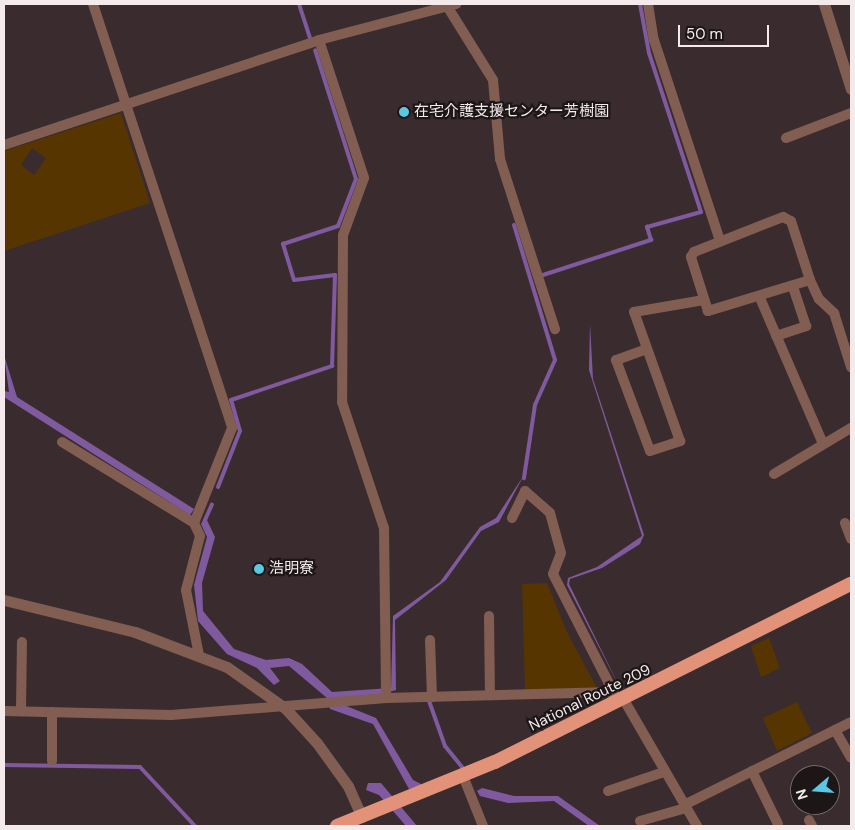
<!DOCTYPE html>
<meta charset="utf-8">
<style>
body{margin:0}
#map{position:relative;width:855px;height:830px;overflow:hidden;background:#3a2c2e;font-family:"DM Sans","Noto Sans JP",sans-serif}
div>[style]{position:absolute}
.green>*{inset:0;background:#573501}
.water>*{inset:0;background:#805a9f}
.stream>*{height:4px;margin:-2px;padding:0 2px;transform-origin:2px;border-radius:2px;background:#805a9f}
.minor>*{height:10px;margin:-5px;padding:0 5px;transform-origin:5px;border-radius:5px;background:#825e52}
.tertiary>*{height:11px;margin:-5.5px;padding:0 5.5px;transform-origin:5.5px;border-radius:5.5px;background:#825e52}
.trunk>*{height:14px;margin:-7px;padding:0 7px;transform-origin:7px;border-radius:7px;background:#e29278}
.dots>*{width:14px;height:14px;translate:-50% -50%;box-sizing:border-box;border:2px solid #1d1617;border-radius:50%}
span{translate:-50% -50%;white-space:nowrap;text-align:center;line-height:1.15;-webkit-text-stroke:4.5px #1d1617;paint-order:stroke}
.poi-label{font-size:15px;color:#f4eaeb}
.left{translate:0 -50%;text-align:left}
.street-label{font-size:15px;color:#f4eaeb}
.frame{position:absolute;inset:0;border:5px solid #f4eaeb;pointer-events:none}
.north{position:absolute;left:790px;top:765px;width:50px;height:50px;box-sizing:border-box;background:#1d1617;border:1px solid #736b6c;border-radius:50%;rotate:252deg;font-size:14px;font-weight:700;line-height:20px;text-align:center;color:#f4eaeb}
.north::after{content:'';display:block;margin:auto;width:18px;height:22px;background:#59c8e4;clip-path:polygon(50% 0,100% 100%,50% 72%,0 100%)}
.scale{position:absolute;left:678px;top:25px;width:91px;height:22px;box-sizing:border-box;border:2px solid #f4eaeb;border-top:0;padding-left:6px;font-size:15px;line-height:18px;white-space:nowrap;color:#f4eaeb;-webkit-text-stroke:4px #1d1617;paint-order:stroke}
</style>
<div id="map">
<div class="green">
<i style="clip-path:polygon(evenodd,121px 113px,150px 203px,4px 251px,4px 151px,121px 113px,32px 148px,46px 158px,34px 175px,21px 165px,32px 148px)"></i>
<i style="clip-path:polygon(547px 583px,567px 632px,597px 688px,525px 690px,522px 584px)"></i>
<i style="clip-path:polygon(769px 638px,780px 668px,761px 677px,751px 646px)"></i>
<i style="clip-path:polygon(797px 702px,812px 733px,777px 751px,763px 718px)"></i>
</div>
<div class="water">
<i style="clip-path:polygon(590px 324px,593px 379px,644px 535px,640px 544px,602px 568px,570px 579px,569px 584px,620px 688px,567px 585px,568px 578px,597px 567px,642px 536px,589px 370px)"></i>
<i style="clip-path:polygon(4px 355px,17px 397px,194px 509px,190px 515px,4px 397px,4px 391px,9px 392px)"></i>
<i style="clip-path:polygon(524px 475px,499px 522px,481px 531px,446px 580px,395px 620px,396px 690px,344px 705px,376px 718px,413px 780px,423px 785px,409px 789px,373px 724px,330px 709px,327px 698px,289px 666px,270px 668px,280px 681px,274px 685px,257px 668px,227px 654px,198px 621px,194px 585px,207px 537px,201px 524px,205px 516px,215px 537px,202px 583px,203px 611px,234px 649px,266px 660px,289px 658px,302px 664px,332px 692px,391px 688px,393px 616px,440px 582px,480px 527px,496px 518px)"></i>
<i style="clip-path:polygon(368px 783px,381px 783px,417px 826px,406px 826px,379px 795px,366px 790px)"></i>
<i style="clip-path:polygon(482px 788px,514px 796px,558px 796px,600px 826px,589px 826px,554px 801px,508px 803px,480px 796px,477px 791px)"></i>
</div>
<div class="stream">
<i style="left:299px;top:4px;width:35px;rotate:72deg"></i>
<i style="left:514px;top:225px;width:141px;rotate:73.1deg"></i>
<i style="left:555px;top:360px;width:49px;rotate:114deg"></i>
<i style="left:535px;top:405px;width:74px;rotate:98.6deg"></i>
<i style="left:543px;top:275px;width:114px;rotate:-18deg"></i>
<i style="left:651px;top:240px;width:14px;rotate:-107deg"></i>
<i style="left:647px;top:227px;width:56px;rotate:-15.5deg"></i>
<i style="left:701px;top:212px;width:167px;rotate:-108.1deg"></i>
<i style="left:649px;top:53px;width:50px;rotate:-100.4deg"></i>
<i style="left:218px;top:487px;width:60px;rotate:-68.6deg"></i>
<i style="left:240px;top:431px;width:32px;rotate:-106deg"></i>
<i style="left:231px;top:400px;width:107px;rotate:-18.6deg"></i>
<i style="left:332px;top:366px;width:91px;rotate:-88.1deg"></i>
<i style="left:335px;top:275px;width:41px;rotate:173deg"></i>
<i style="left:294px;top:280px;width:38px;rotate:-107deg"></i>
<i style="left:283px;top:244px;width:58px;rotate:-18.1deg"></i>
<i style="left:338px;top:226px;width:50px;rotate:-69deg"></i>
<i style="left:356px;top:179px;width:135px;rotate:-107.6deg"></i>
<i style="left:205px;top:520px;width:17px;rotate:-66deg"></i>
<i style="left:428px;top:698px;width:51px;rotate:70.5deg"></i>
<i style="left:445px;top:746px;width:27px;rotate:51deg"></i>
<i style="left:4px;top:765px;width:136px;rotate:0.8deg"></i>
<i style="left:140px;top:767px;width:81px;rotate:47deg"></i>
</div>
<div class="minor">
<i style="left:93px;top:4px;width:446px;rotate:71.8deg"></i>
<i style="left:232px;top:428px;width:102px;rotate:111.8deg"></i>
<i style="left:648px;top:4px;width:36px;rotate:81deg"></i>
<i style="left:654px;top:40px;width:212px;rotate:71.8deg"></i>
<i style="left:447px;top:6px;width:87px;rotate:58.1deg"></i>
<i style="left:493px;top:80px;width:79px;rotate:84.9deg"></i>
<i style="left:500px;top:159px;width:179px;rotate:72.1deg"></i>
<i style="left:319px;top:40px;width:145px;rotate:71.9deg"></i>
<i style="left:364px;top:178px;width:61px;rotate:110.2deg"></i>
<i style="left:343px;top:235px;width:167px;rotate:90.3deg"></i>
<i style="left:342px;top:402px;width:133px;rotate:71.6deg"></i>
<i style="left:384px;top:528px;width:170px;rotate:89.3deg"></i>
<i style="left:786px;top:138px;width:70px;rotate:-21deg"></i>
<i style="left:4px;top:145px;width:332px;rotate:-18.4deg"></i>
<i style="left:319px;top:40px;width:142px;rotate:-14.7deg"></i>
<i style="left:783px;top:217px;width:9px;rotate:27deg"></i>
<i style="left:791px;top:221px;width:62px;rotate:72.1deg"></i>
<i style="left:810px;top:280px;width:107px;rotate:163.1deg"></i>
<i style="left:708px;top:311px;width:57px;rotate:-107.5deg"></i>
<i style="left:691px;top:257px;width:6px;rotate:-59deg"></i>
<i style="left:694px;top:252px;width:96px;rotate:-21.5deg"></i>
<i style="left:810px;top:280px;width:21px;rotate:65deg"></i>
<i style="left:819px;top:299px;width:21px;rotate:43deg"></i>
<i style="left:834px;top:313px;width:57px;rotate:72.5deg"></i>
<i style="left:760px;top:298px;width:156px;rotate:66.6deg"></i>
<i style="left:776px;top:336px;width:32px;rotate:-18deg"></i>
<i style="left:806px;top:326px;width:41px;rotate:-108.4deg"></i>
<i style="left:644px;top:350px;width:30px;rotate:160deg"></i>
<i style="left:616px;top:360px;width:97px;rotate:69.5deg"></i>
<i style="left:650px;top:451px;width:32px;rotate:-18deg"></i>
<i style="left:680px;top:441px;width:137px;rotate:-109.6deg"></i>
<i style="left:634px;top:312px;width:71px;rotate:-9.7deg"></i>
<i style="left:62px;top:442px;width:155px;rotate:31.5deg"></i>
<i style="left:194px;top:523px;width:14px;rotate:65deg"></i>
<i style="left:200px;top:536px;width:56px;rotate:104.5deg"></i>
<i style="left:186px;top:590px;width:66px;rotate:78.7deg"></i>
<i style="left:774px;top:474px;width:90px;rotate:-30.9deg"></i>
<i style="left:512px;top:518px;width:30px;rotate:-64deg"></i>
<i style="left:525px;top:491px;width:33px;rotate:41deg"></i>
<i style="left:550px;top:513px;width:41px;rotate:74.6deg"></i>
<i style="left:561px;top:553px;width:22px;rotate:111deg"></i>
<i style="left:553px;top:574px;width:138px;rotate:62.9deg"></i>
<i style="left:845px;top:523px;width:17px;rotate:69deg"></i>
<i style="left:489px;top:616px;width:79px;rotate:89.3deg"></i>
<i style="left:430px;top:640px;width:57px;rotate:88deg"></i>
<i style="left:624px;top:700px;width:146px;rotate:59.9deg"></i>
<i style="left:4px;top:711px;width:167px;rotate:1.4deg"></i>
<i style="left:171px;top:715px;width:216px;rotate:-4.5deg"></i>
<i style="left:386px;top:698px;width:227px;rotate:-1.5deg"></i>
<i style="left:21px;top:711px;width:69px;rotate:-89.2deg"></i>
<i style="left:52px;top:712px;width:49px;rotate:90deg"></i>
<i style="left:835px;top:730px;width:32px;rotate:60deg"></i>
<i style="left:752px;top:771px;width:59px;rotate:63.9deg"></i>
<i style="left:463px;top:776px;width:54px;rotate:68.2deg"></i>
<i style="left:608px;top:791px;width:59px;rotate:-18.7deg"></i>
<i style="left:684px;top:805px;width:186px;rotate:-26.4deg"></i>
<i style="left:809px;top:820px;width:7px;rotate:63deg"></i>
<i style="left:640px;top:821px;width:48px;rotate:-15.8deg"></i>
</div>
<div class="tertiary">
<i style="left:824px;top:4px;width:89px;rotate:72.4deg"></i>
<i style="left:4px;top:600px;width:135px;rotate:13.7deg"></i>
<i style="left:135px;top:632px;width:98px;rotate:20.8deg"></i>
<i style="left:227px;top:667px;width:71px;rotate:35.3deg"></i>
<i style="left:285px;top:708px;width:47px;rotate:47.6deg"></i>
<i style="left:317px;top:743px;width:53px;rotate:54.2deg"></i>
<i style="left:348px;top:786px;width:34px;rotate:66deg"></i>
</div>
<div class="trunk">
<i style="left:337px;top:826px;width:170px;rotate:-22.1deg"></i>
<i style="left:495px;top:762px;width:398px;rotate:-26.6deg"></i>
</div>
<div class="dots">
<i style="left:404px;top:112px;background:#59c8e4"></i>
<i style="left:259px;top:569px;background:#59c8e4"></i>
</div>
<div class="poi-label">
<span class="left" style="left:414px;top:112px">在宅介護支援センター芳樹園</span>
<span class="left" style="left:269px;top:569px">浩明寮</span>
</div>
<div class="street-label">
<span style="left:590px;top:698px;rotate:-26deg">National Route 209</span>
</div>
<div class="frame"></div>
<div class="north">N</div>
<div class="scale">50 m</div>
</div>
